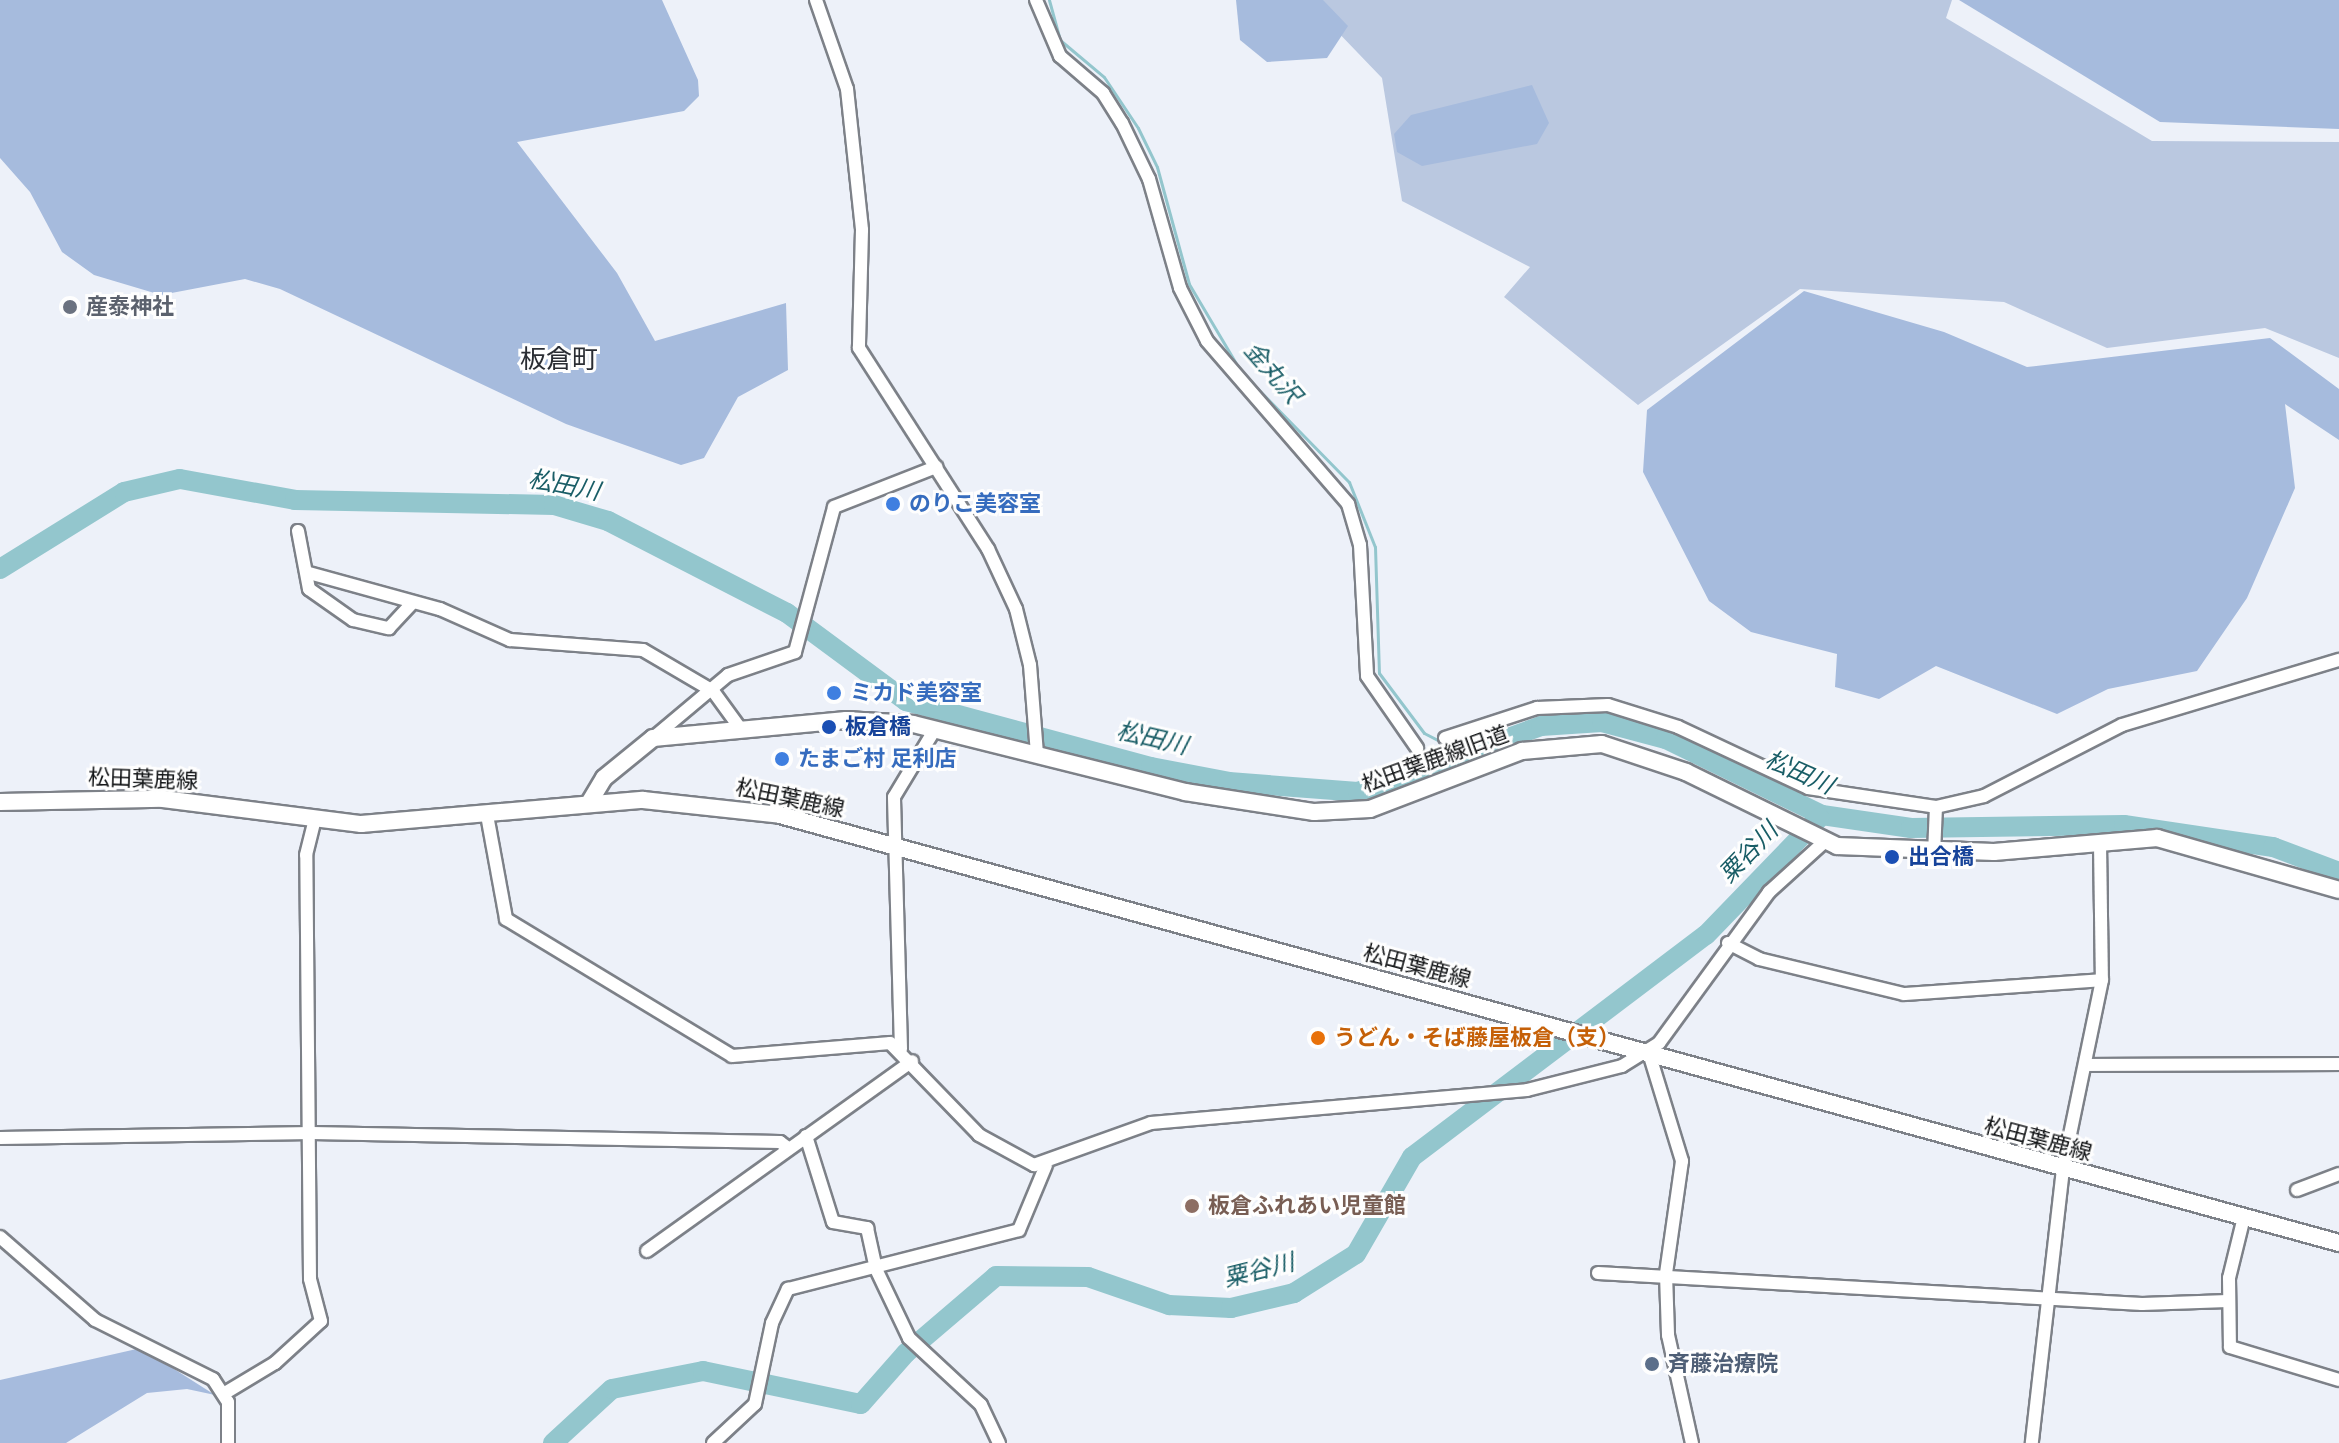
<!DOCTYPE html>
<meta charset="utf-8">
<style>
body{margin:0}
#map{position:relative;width:2339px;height:1443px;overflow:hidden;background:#edf1f9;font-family:"Fira Sans","Noto Sans JP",sans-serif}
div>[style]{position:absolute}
.green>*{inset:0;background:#bac8e0}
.forest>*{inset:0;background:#a6bbdd}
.stream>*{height:3px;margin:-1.5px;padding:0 1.5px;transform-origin:1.5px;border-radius:1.5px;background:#93c6cd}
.river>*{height:20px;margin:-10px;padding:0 10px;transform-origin:10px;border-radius:10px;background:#93c6cd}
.roads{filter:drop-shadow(2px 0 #7d8188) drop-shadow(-2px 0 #7d8188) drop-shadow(0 2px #7d8188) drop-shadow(0 -2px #7d8188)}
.street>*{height:12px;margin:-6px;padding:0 6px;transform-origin:6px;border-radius:6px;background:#fff}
.secondary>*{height:16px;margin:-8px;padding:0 8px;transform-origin:8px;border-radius:8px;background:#fff}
.dots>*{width:22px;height:22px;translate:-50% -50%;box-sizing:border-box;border:4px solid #fefefe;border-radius:50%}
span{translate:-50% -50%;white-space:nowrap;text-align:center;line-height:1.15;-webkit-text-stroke:6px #fefefe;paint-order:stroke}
.worship-label{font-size:22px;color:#5b616d;font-weight:700}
.left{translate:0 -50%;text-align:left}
.shop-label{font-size:22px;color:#366cbe;font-weight:700}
.transit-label{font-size:22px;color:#164399;font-weight:700}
.street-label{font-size:22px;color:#111315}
.food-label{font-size:22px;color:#c56008;font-weight:700}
.education-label{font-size:22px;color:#785e54;font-weight:700}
.service-label{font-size:22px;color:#4e5e75;font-weight:700}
.water-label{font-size:24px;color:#195d66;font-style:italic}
.quarter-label{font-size:26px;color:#2a2d33}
</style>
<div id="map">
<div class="green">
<i style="clip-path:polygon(1307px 0,1952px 0,1946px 18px,2152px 141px,2339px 142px,2339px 358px,2265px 328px,2107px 348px,2004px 302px,1800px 289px,1638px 405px,1504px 297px,1530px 267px,1402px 201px,1382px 78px)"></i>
</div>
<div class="forest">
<i style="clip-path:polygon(0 0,662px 0,698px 80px,699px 96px,684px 111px,517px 142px,617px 273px,655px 341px,786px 303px,788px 370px,738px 397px,704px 458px,681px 465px,566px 424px,280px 289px,245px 279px,161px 295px,94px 275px,62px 252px,30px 192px,0 158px)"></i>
<i style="clip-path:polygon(1236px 0,1323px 0,1348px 26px,1327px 58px,1267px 62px,1240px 40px)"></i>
<i style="clip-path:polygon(1959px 0,2339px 0,2339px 129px,2160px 122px)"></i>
<i style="clip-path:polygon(1532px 85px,1549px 123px,1537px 144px,1422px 166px,1397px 152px,1394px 134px,1411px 115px)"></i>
<i style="clip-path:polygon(1804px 291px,1944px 332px,2027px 367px,2270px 338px,2339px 389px,2339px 440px,2285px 404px,2295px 488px,2247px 598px,2197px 671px,2108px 689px,2057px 714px,1936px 666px,1879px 699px,1835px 687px,1837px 654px,1751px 632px,1709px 601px,1643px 472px,1647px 410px)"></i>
<i style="clip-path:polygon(141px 1348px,215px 1395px,187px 1389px,147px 1393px,66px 1443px,0 1443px,0 1380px)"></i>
</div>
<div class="stream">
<i style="left:1049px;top:0;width:41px;rotate:74.6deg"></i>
<i style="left:1060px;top:40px;width:57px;rotate:40.1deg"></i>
<i style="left:1104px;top:77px;width:61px;rotate:56.3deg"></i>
<i style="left:1138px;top:128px;width:43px;rotate:64deg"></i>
<i style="left:1157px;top:167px;width:121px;rotate:74.7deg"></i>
<i style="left:1189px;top:284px;width:102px;rotate:59.4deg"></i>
<i style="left:1247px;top:378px;width:146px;rotate:45.6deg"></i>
<i style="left:1349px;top:482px;width:70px;rotate:68.2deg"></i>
<i style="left:1375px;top:547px;width:126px;rotate:88.2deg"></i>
<i style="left:1379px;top:673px;width:75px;rotate:53.1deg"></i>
<i style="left:1424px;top:733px;width:44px;rotate:27.1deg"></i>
</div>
<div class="river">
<i style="left:0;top:569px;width:146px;rotate:-31.8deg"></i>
<i style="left:124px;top:492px;width:57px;rotate:-13.1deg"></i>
<i style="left:180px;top:479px;width:117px;rotate:10.3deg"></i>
<i style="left:295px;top:500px;width:259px;rotate:1.1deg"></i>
<i style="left:554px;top:505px;width:56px;rotate:16.5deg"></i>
<i style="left:608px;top:521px;width:201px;rotate:27.2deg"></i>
<i style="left:787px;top:613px;width:148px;rotate:36.5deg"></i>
<i style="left:906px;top:701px;width:254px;rotate:15.1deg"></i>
<i style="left:1151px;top:767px;width:79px;rotate:10.9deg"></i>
<i style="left:1229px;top:782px;width:129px;rotate:4.4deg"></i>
<i style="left:1358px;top:792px;width:195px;rotate:-19.8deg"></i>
<i style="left:1541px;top:726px;width:61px;rotate:-3.8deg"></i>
<i style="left:1602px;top:722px;width:66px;rotate:14.9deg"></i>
<i style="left:1666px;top:739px;width:174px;rotate:26deg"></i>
<i style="left:1822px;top:815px;width:90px;rotate:8.3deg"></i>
<i style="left:1911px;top:828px;width:213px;rotate:-0.8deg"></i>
<i style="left:2124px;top:825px;width:151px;rotate:8.4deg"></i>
<i style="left:2273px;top:847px;width:71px;rotate:20.7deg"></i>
<i style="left:553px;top:1443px;width:80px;rotate:-42.5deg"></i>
<i style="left:612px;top:1389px;width:93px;rotate:-11.2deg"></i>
<i style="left:703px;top:1371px;width:161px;rotate:11.8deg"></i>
<i style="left:861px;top:1404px;width:68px;rotate:-48.6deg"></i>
<i style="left:906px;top:1353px;width:118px;rotate:-40.5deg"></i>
<i style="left:996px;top:1276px;width:92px;rotate:0.6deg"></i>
<i style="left:1088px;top:1277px;width:86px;rotate:19.1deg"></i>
<i style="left:1169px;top:1305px;width:62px;rotate:2.8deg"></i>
<i style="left:1231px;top:1308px;width:65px;rotate:-13.4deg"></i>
<i style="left:1294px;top:1293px;width:73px;rotate:-32.2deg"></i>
<i style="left:1356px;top:1254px;width:112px;rotate:-60deg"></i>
<i style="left:1412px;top:1157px;width:368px;rotate:-37.1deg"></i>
<i style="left:1706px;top:935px;width:163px;rotate:-46deg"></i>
</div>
<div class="roads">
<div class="street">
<i style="left:816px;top:0;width:94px;rotate:70.8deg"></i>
<i style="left:847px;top:89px;width:142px;rotate:83.9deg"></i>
<i style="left:862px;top:230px;width:118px;rotate:91.5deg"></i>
<i style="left:859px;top:348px;width:239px;rotate:57.3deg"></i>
<i style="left:988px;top:549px;width:66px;rotate:65deg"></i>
<i style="left:1016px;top:609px;width:58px;rotate:76deg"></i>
<i style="left:1030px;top:665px;width:89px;rotate:85.5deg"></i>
<i style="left:1036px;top:0;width:61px;rotate:66.8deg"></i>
<i style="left:1060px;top:56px;width:57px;rotate:40.7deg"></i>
<i style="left:1103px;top:93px;width:36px;rotate:58deg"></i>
<i style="left:1122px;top:123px;width:62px;rotate:64.3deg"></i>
<i style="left:1149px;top:179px;width:113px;rotate:74.1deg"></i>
<i style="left:1180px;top:288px;width:59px;rotate:63deg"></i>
<i style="left:1207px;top:341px;width:216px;rotate:49.1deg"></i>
<i style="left:1348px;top:504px;width:43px;rotate:73.7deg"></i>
<i style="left:1360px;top:545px;width:131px;rotate:86.9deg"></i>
<i style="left:1367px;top:676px;width:88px;rotate:55.2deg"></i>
<i style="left:298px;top:531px;width:59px;rotate:79.3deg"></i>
<i style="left:309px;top:589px;width:54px;rotate:35.2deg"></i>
<i style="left:353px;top:620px;width:37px;rotate:13deg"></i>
<i style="left:389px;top:628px;width:35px;rotate:-47deg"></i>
<i style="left:309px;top:573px;width:136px;rotate:15.4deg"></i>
<i style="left:440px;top:609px;width:77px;rotate:23.9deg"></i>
<i style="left:510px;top:640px;width:133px;rotate:4.3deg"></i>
<i style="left:643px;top:650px;width:81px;rotate:30.4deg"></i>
<i style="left:713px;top:691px;width:46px;rotate:53.9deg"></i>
<i style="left:653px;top:738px;width:98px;rotate:-40deg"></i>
<i style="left:728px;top:675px;width:71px;rotate:-18.9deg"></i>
<i style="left:795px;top:652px;width:150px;rotate:-74.9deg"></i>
<i style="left:834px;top:507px;width:110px;rotate:-21.4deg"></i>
<i style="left:1445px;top:738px;width:97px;rotate:-18.1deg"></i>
<i style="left:1537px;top:708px;width:71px;rotate:-2.4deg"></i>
<i style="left:1608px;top:705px;width:73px;rotate:17.4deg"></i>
<i style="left:1678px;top:727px;width:144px;rotate:25.1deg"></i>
<i style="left:1808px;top:788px;width:129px;rotate:8.4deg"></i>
<i style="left:1936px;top:807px;width:49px;rotate:-12.9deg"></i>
<i style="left:1984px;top:796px;width:155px;rotate:-27.2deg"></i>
<i style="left:2122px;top:725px;width:227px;rotate:-16.7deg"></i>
<i style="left:487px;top:815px;width:106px;rotate:79.6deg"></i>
<i style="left:506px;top:919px;width:264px;rotate:31.2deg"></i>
<i style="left:732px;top:1056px;width:159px;rotate:-4.7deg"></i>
<i style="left:890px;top:1043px;width:128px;rotate:45.9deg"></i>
<i style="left:979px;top:1135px;width:63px;rotate:28.6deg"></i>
<i style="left:1034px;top:1165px;width:124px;rotate:-19.7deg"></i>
<i style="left:1151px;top:1123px;width:377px;rotate:-5deg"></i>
<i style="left:1527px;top:1090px;width:98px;rotate:-14.2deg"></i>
<i style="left:1622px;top:1066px;width:44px;rotate:-31.9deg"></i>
<i style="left:1659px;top:1043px;width:187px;rotate:-53.9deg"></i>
<i style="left:1769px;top:892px;width:73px;rotate:-42.2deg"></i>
<i style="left:2100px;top:843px;width:137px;rotate:89.2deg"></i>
<i style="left:1934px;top:854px;width:47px;rotate:-87.6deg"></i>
<i style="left:1728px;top:943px;width:35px;rotate:27deg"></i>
<i style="left:1759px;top:959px;width:149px;rotate:13.6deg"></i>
<i style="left:1904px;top:994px;width:198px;rotate:-4deg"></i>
<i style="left:2102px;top:980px;width:193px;rotate:101.7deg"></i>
<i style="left:2063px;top:1169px;width:276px;rotate:96.5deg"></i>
<i style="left:901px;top:1049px;width:252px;rotate:-91.6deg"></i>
<i style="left:894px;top:797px;width:79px;rotate:-58.9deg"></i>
<i style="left:1649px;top:1053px;width:113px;rotate:73deg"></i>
<i style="left:1682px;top:1161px;width:114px;rotate:98.1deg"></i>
<i style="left:1666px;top:1274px;width:61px;rotate:88.1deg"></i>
<i style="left:1668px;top:1335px;width:111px;rotate:77.5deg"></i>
<i style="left:2086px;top:1065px;width:253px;rotate:-0.2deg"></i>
<i style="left:806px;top:1136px;width:90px;rotate:72.6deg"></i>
<i style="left:833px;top:1222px;width:35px;rotate:10deg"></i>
<i style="left:867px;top:1228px;width:42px;rotate:77.6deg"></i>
<i style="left:876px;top:1269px;width:76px;rotate:64.4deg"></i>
<i style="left:909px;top:1338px;width:98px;rotate:42.9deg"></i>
<i style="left:981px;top:1405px;width:42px;rotate:64.7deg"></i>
<i style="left:0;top:1138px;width:312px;rotate:-0.9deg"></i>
<i style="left:312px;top:1133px;width:468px;rotate:1.1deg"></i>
<i style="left:780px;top:1142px;width:10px;rotate:37deg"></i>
<i style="left:2297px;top:1190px;width:45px;rotate:-20.9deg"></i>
<i style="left:2244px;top:1217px;width:63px;rotate:103.8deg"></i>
<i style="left:2229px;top:1278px;width:69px;rotate:89.2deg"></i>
<i style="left:2230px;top:1347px;width:114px;rotate:16.8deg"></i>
<i style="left:0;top:1237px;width:126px;rotate:41.1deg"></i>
<i style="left:95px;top:1320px;width:132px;rotate:26.6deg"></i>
<i style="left:213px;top:1379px;width:27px;rotate:57deg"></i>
<i style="left:228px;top:1402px;width:41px;rotate:90deg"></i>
<i style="left:647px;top:1251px;width:326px;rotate:-35.6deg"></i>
<i style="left:1598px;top:1273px;width:545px;rotate:3.26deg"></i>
<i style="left:2142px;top:1304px;width:86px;rotate:-2deg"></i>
<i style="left:225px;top:1393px;width:58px;rotate:-31deg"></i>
<i style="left:275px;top:1363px;width:62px;rotate:-42.4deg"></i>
<i style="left:321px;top:1321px;width:43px;rotate:-104.7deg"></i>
<i style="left:310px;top:1279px;width:424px;rotate:-90.5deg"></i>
<i style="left:306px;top:855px;width:38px;rotate:-76deg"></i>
<i style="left:713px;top:1443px;width:57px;rotate:-42.9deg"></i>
<i style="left:755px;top:1404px;width:83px;rotate:-78.1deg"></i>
<i style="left:772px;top:1323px;width:38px;rotate:-65deg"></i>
<i style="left:788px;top:1289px;width:238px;rotate:-14.3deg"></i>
<i style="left:1019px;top:1230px;width:70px;rotate:-67.4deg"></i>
</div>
<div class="secondary">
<i style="left:0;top:802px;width:163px;rotate:-1.1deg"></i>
<i style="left:163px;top:799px;width:200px;rotate:7.2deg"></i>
<i style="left:361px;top:824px;width:283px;rotate:-4.9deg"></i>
<i style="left:643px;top:800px;width:138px;rotate:6.2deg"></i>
<i style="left:780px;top:815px;width:1617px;rotate:15.35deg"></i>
<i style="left:589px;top:803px;width:29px;rotate:-59deg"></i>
<i style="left:604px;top:778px;width:63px;rotate:-39.2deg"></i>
<i style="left:653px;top:738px;width:194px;rotate:-5.3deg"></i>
<i style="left:846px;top:720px;width:67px;rotate:3.4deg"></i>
<i style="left:913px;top:724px;width:280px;rotate:14deg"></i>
<i style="left:1185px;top:792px;width:131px;rotate:8.8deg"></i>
<i style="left:1314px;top:812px;width:56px;rotate:-3.1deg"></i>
<i style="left:1370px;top:809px;width:163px;rotate:-20.9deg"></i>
<i style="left:1522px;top:751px;width:80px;rotate:-5deg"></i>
<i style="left:1602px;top:744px;width:89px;rotate:18.4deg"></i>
<i style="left:1686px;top:772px;width:168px;rotate:26.1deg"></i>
<i style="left:1837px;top:846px;width:157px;rotate:2.2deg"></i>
<i style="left:1994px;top:852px;width:164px;rotate:-4.9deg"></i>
<i style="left:2157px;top:838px;width:189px;rotate:15.9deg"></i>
</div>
</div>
<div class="dots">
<i style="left:70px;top:307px;background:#6b7280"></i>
<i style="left:893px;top:504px;background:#3f7fe0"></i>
<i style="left:834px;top:693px;background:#3f7fe0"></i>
<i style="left:829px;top:727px;background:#1a4fb4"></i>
<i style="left:782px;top:759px;background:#3f7fe0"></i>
<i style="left:1892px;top:857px;background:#1a4fb4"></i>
<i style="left:1318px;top:1038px;background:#e8710a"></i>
<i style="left:1192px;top:1206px;background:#8d6e63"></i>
<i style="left:1652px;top:1364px;background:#5c6f8a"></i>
</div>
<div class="worship-label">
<span class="left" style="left:86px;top:307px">産泰神社</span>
</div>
<div class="shop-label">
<span class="left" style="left:909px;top:504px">のりこ美容室</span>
<span class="left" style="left:850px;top:693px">ミカド美容室</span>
<span class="left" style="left:798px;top:759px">たまご村 足利店</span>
</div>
<div class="transit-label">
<span class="left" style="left:845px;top:727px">板倉橋</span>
<span class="left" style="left:1908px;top:857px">出合橋</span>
</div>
<div class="street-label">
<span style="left:1435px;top:759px;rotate:-20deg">松田葉鹿線旧道</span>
<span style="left:143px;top:779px;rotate:2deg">松田葉鹿線</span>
<span style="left:790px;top:798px;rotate:12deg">松田葉鹿線</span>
<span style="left:1417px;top:966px;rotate:15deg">松田葉鹿線</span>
<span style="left:2038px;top:1139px;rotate:15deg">松田葉鹿線</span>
</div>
<div class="food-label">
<span class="left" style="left:1334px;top:1038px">うどん・そば藤屋板倉（支）</span>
</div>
<div class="education-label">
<span class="left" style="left:1208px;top:1206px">板倉ふれあい児童館</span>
</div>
<div class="service-label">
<span class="left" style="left:1668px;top:1364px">斉藤治療院</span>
</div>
<div class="water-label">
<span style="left:1272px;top:373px;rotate:49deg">金丸沢</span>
<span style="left:564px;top:486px;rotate:11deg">松田川</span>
<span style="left:1152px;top:739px;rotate:13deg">松田川</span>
<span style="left:1799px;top:773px;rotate:24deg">松田川</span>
<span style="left:1749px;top:853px;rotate:-46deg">粟谷川</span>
<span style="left:1259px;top:1271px;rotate:-14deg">粟谷川</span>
</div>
<div class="quarter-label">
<span style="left:559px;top:360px">板倉町</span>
</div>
</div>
